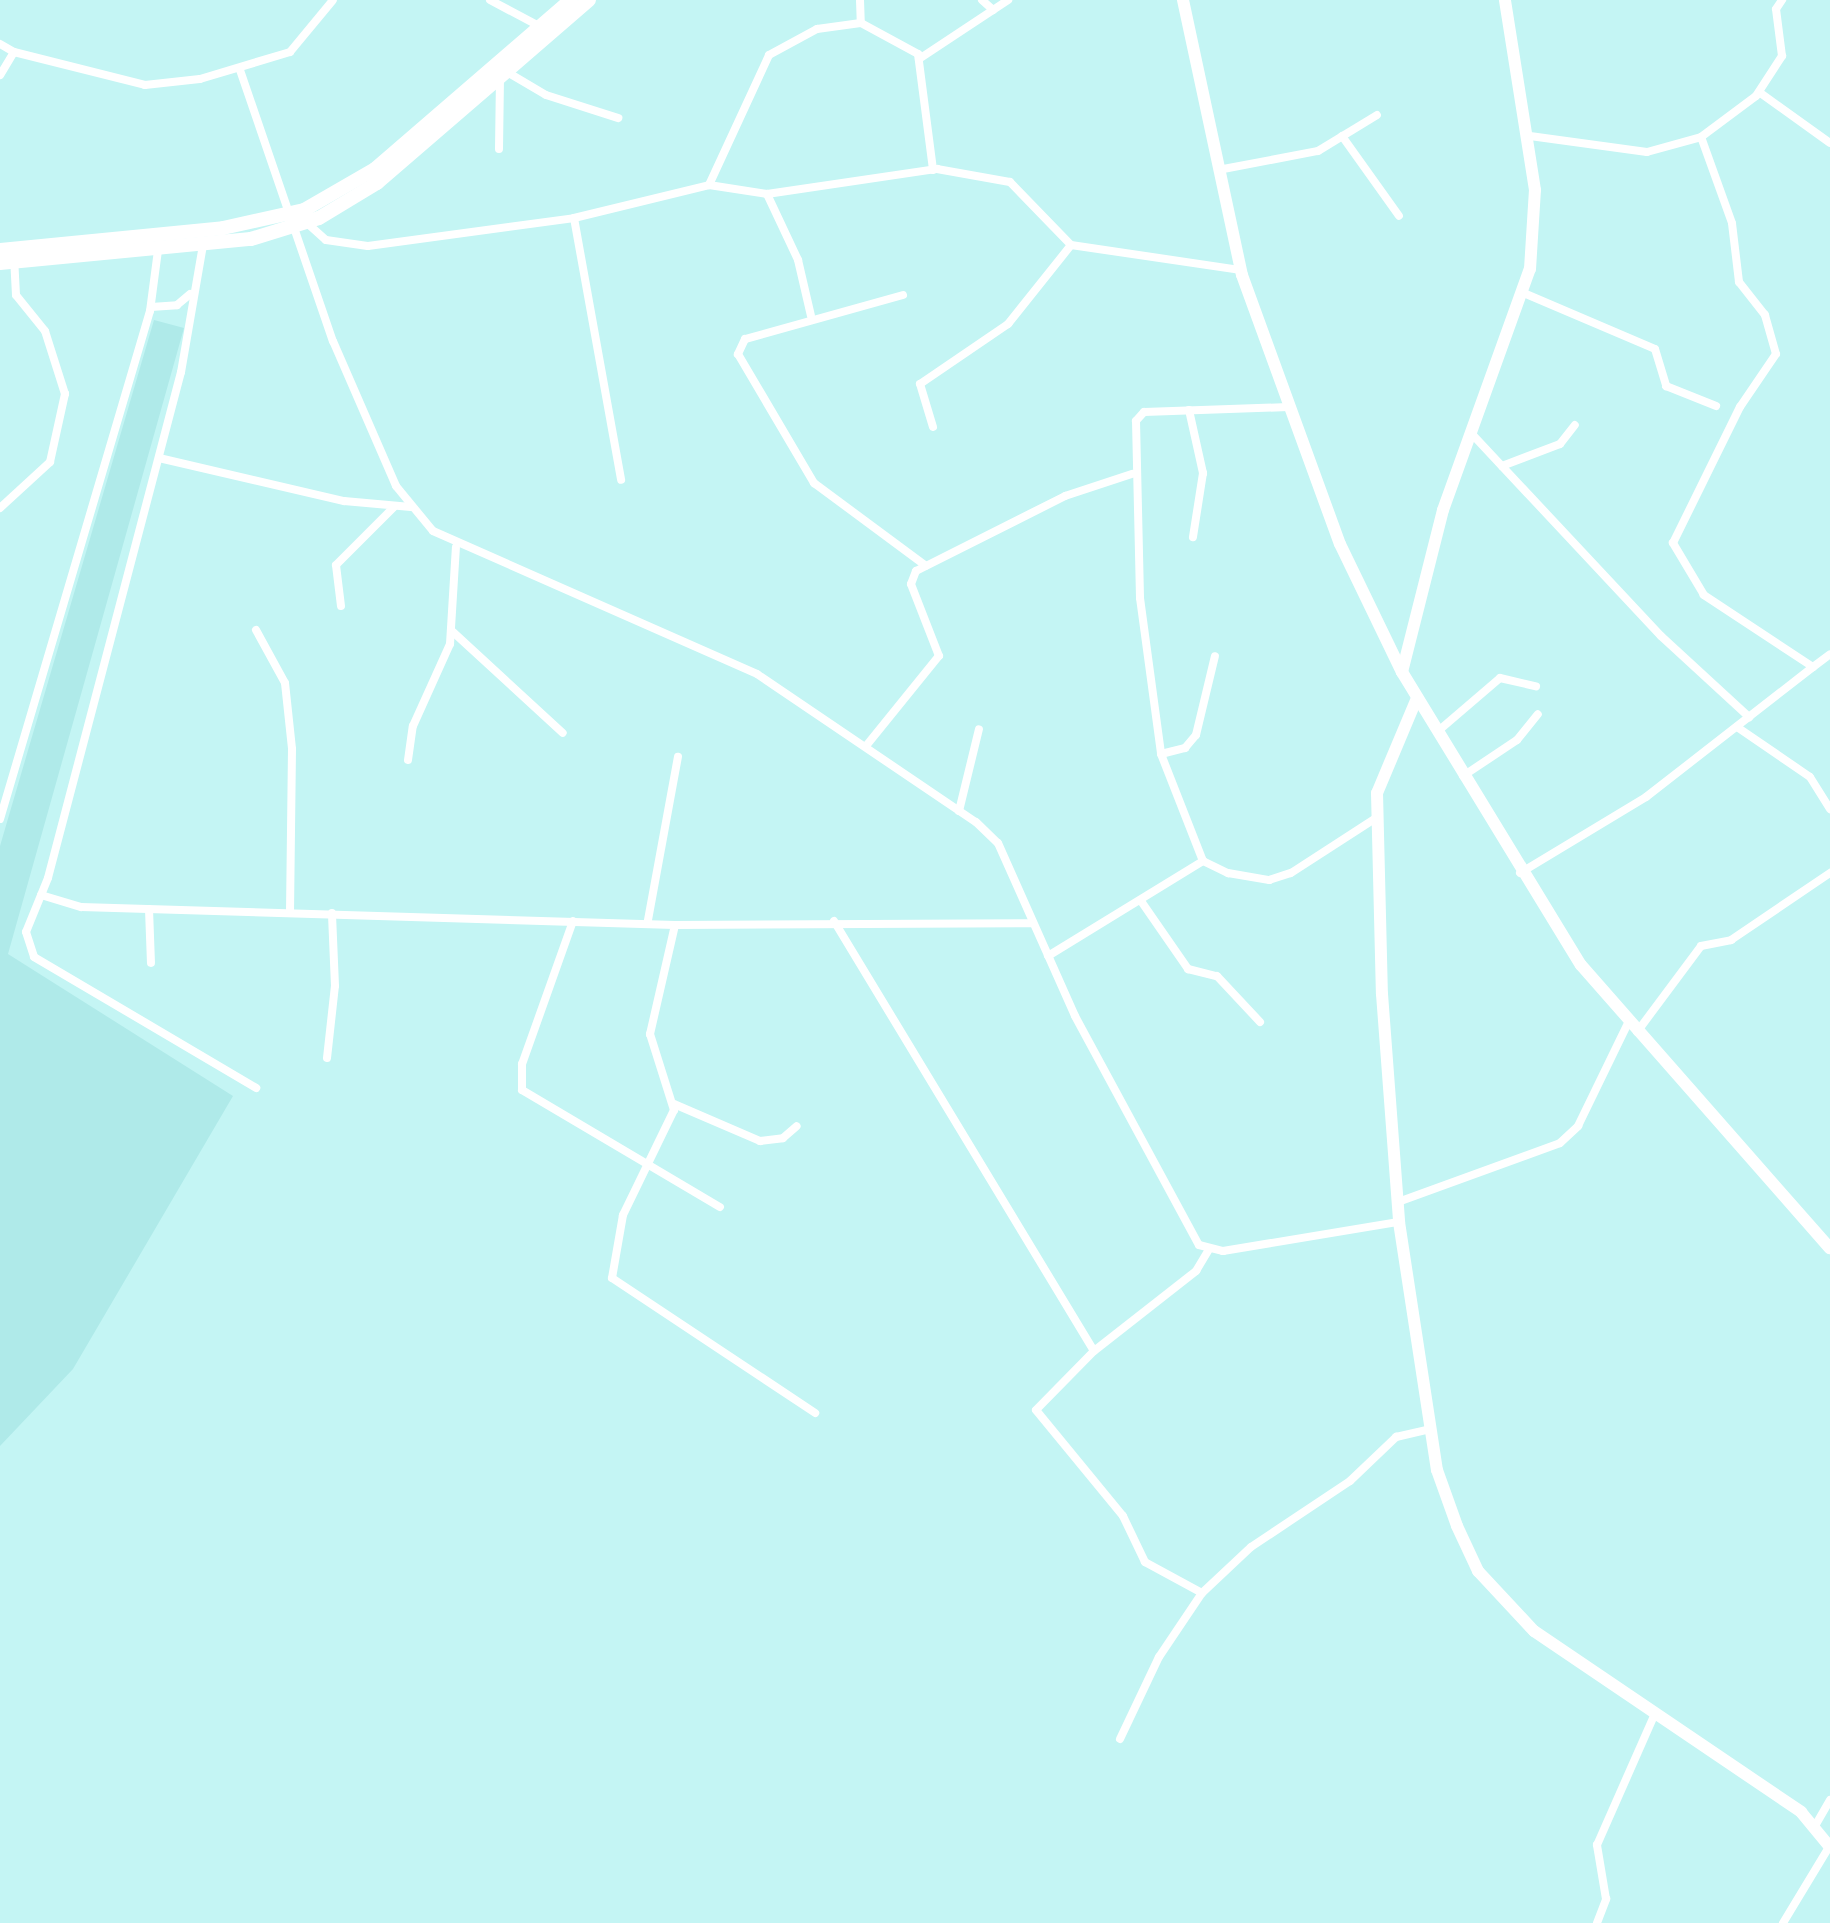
<!DOCTYPE html>
<style>
body{margin:0}
#map{position:relative;width:1830px;height:1923px;overflow:hidden;background:#c4f5f4;font-family:Bitter,serif}
div>[style]{position:absolute}
.built>*{inset:0;background:#afeae9}
.street>*{height:8px;margin:-4px;padding:0 4px;transform-origin:4px;border-radius:4px;background:#fff}
.secondary>*{height:12px;margin:-6px;padding:0 6px;transform-origin:6px;border-radius:6px;background:#fff}
.primary>*{height:14px;margin:-7px;padding:0 7px;transform-origin:7px;border-radius:7px;background:#fff}
span{translate:-50% -50%;white-space:nowrap;text-align:center;line-height:1.15;-webkit-text-stroke:7px #e1fefd;paint-order:stroke}
</style>
<div id="map">
<div class="built">
<i style="clip-path:polygon(154px 320px,184px 328px,8px 954px,233px 1096px,73px 1369px,0 1446px,0 846px)"></i>
</div>
<div class="street">
<i style="left:490px;top:0;width:55px;rotate:28deg"></i>
<i style="left:860px;top:0;width:23px;rotate:88deg"></i>
<i style="left:982px;top:0;width:15px;rotate:42deg"></i>
<i style="left:0;top:44px;width:16px;rotate:30deg"></i>
<i style="left:14px;top:52px;width:27px;rotate:121deg"></i>
<i style="left:14px;top:52px;width:135px;rotate:14.1deg"></i>
<i style="left:145px;top:85px;width:55px;rotate:-6.2deg"></i>
<i style="left:200px;top:79px;width:94px;rotate:-16.7deg"></i>
<i style="left:290px;top:52px;width:67px;rotate:-50.4deg"></i>
<i style="left:919px;top:59px;width:107px;rotate:-33.5deg"></i>
<i style="left:240px;top:70px;width:287px;rotate:71.1deg"></i>
<i style="left:333px;top:341px;width:158px;rotate:66.5deg"></i>
<i style="left:396px;top:486px;width:58px;rotate:50.6deg"></i>
<i style="left:433px;top:531px;width:354px;rotate:23.8deg"></i>
<i style="left:757px;top:674px;width:264px;rotate:34.1deg"></i>
<i style="left:976px;top:822px;width:30px;rotate:44deg"></i>
<i style="left:998px;top:843px;width:189px;rotate:66deg"></i>
<i style="left:1075px;top:1016px;width:260px;rotate:61.6deg"></i>
<i style="left:1199px;top:1245px;width:25px;rotate:14deg"></i>
<i style="left:1223px;top:1251px;width:178px;rotate:-9.4deg"></i>
<i style="left:507px;top:72px;width:45px;rotate:30.5deg"></i>
<i style="left:546px;top:95px;width:76px;rotate:17.7deg"></i>
<i style="left:1759px;top:92px;width:87px;rotate:35.7deg"></i>
<i style="left:1342px;top:136px;width:98px;rotate:54.5deg"></i>
<i style="left:1530px;top:136px;width:118px;rotate:7.8deg"></i>
<i style="left:1647px;top:152px;width:56px;rotate:-15.5deg"></i>
<i style="left:1701px;top:137px;width:69px;rotate:-36.7deg"></i>
<i style="left:1756px;top:96px;width:48px;rotate:-57deg"></i>
<i style="left:1782px;top:56px;width:47px;rotate:-97.3deg"></i>
<i style="left:1776px;top:9px;width:11px;rotate:-56deg"></i>
<i style="left:499px;top:149px;width:70px;rotate:-89.2deg"></i>
<i style="left:1218px;top:170px;width:102px;rotate:-10.8deg"></i>
<i style="left:1318px;top:151px;width:69px;rotate:-31.4deg"></i>
<i style="left:709px;top:185px;width:143px;rotate:-65.2deg"></i>
<i style="left:769px;top:55px;width:55px;rotate:-28.4deg"></i>
<i style="left:817px;top:29px;width:44px;rotate:-7.8deg"></i>
<i style="left:861px;top:23px;width:65px;rotate:28.5deg"></i>
<i style="left:918px;top:54px;width:117px;rotate:82.6deg"></i>
<i style="left:767px;top:194px;width:73px;rotate:64.8deg"></i>
<i style="left:798px;top:260px;width:57px;rotate:76.9deg"></i>
<i style="left:574px;top:218px;width:266px;rotate:79.8deg"></i>
<i style="left:307px;top:223px;width:25px;rotate:42deg"></i>
<i style="left:326px;top:240px;width:42px;rotate:8.1deg"></i>
<i style="left:368px;top:246px;width:208px;rotate:-7.7deg"></i>
<i style="left:574px;top:218px;width:139px;rotate:-13.7deg"></i>
<i style="left:709px;top:185px;width:59px;rotate:8.8deg"></i>
<i style="left:767px;top:194px;width:172px;rotate:-8.4deg"></i>
<i style="left:937px;top:169px;width:74px;rotate:10.1deg"></i>
<i style="left:1010px;top:182px;width:88px;rotate:45.9deg"></i>
<i style="left:1071px;top:245px;width:172px;rotate:8.4deg"></i>
<i style="left:203px;top:245px;width:129px;rotate:99.8deg"></i>
<i style="left:181px;top:372px;width:523px;rotate:104.73deg"></i>
<i style="left:48px;top:878px;width:58px;rotate:112.2deg"></i>
<i style="left:26px;top:932px;width:26px;rotate:72deg"></i>
<i style="left:34px;top:957px;width:258px;rotate:30.5deg"></i>
<i style="left:1526px;top:294px;width:140px;rotate:23.1deg"></i>
<i style="left:1655px;top:349px;width:39px;rotate:73deg"></i>
<i style="left:1666px;top:386px;width:54px;rotate:21.8deg"></i>
<i style="left:903px;top:295px;width:164px;rotate:164.4deg"></i>
<i style="left:745px;top:339px;width:17px;rotate:115deg"></i>
<i style="left:738px;top:354px;width:150px;rotate:59.5deg"></i>
<i style="left:814px;top:483px;width:139px;rotate:36.5deg"></i>
<i style="left:151px;top:307px;width:26px;rotate:-4deg"></i>
<i style="left:177px;top:305px;width:17px;rotate:-40deg"></i>
<i style="left:1288px;top:407px;width:144px;rotate:178deg"></i>
<i style="left:1144px;top:412px;width:12px;rotate:132deg"></i>
<i style="left:1136px;top:421px;width:177px;rotate:88.7deg"></i>
<i style="left:1140px;top:598px;width:157px;rotate:82.3deg"></i>
<i style="left:1161px;top:754px;width:115px;rotate:68.6deg"></i>
<i style="left:1203px;top:861px;width:28px;rotate:26deg"></i>
<i style="left:1228px;top:873px;width:42px;rotate:9.7deg"></i>
<i style="left:1269px;top:880px;width:23px;rotate:-18deg"></i>
<i style="left:1291px;top:873px;width:101px;rotate:-32.9deg"></i>
<i style="left:1189px;top:410px;width:65px;rotate:77.5deg"></i>
<i style="left:1203px;top:473px;width:65px;rotate:98.9deg"></i>
<i style="left:933px;top:427px;width:45px;rotate:-106.8deg"></i>
<i style="left:920px;top:384px;width:107px;rotate:-34.3deg"></i>
<i style="left:1008px;top:324px;width:101px;rotate:-51.4deg"></i>
<i style="left:1471px;top:433px;width:278px;rotate:46.9deg"></i>
<i style="left:1661px;top:636px;width:120px;rotate:42.6deg"></i>
<i style="left:159px;top:458px;width:190px;rotate:13.1deg"></i>
<i style="left:344px;top:501px;width:67px;rotate:5.1deg"></i>
<i style="left:1502px;top:466px;width:62px;rotate:-20.8deg"></i>
<i style="left:1560px;top:444px;width:24px;rotate:-52deg"></i>
<i style="left:0;top:508px;width:68px;rotate:-42.6deg"></i>
<i style="left:50px;top:462px;width:70px;rotate:-77.6deg"></i>
<i style="left:65px;top:394px;width:66px;rotate:-107.6deg"></i>
<i style="left:45px;top:331px;width:46px;rotate:-128.9deg"></i>
<i style="left:16px;top:295px;width:33px;rotate:-93deg"></i>
<i style="left:341px;top:606px;width:41px;rotate:-97deg"></i>
<i style="left:336px;top:565px;width:81px;rotate:-45deg"></i>
<i style="left:256px;top:630px;width:60px;rotate:61.3deg"></i>
<i style="left:285px;top:683px;width:66px;rotate:83.9deg"></i>
<i style="left:292px;top:749px;width:163px;rotate:90.7deg"></i>
<i style="left:453px;top:632px;width:149px;rotate:42.6deg"></i>
<i style="left:1813px;top:667px;width:21px;rotate:-37deg"></i>
<i style="left:1737px;top:727px;width:88px;rotate:34.4deg"></i>
<i style="left:1810px;top:777px;width:38px;rotate:58deg"></i>
<i style="left:1437px;top:732px;width:83px;rotate:-40.6deg"></i>
<i style="left:1500px;top:678px;width:37px;rotate:13deg"></i>
<i style="left:866px;top:746px;width:116px;rotate:-51deg"></i>
<i style="left:939px;top:656px;width:77px;rotate:-111.3deg"></i>
<i style="left:911px;top:584px;width:14px;rotate:-69deg"></i>
<i style="left:916px;top:571px;width:167px;rotate:-26.7deg"></i>
<i style="left:1065px;top:496px;width:71px;rotate:-18.2deg"></i>
<i style="left:1161px;top:754px;width:25px;rotate:-14deg"></i>
<i style="left:1185px;top:748px;width:17px;rotate:-50deg"></i>
<i style="left:1196px;top:735px;width:81px;rotate:-76.5deg"></i>
<i style="left:408px;top:760px;width:34px;rotate:-82deg"></i>
<i style="left:413px;top:726px;width:90px;rotate:-65.7deg"></i>
<i style="left:450px;top:644px;width:97px;rotate:-86.5deg"></i>
<i style="left:1463px;top:776px;width:65px;rotate:-33.7deg"></i>
<i style="left:1517px;top:740px;width:33px;rotate:-51deg"></i>
<i style="left:959px;top:811px;width:84px;rotate:-76.3deg"></i>
<i style="left:0;top:819px;width:530px;rotate:-73.55deg"></i>
<i style="left:150px;top:311px;width:62px;rotate:-82.5deg"></i>
<i style="left:1520px;top:873px;width:147px;rotate:-31.1deg"></i>
<i style="left:1646px;top:797px;width:212px;rotate:-37.9deg"></i>
<i style="left:1813px;top:667px;width:131px;rotate:-146.6deg"></i>
<i style="left:1704px;top:595px;width:61px;rotate:-120.8deg"></i>
<i style="left:1673px;top:543px;width:152px;rotate:-63.8deg"></i>
<i style="left:1740px;top:407px;width:64px;rotate:-55.8deg"></i>
<i style="left:1776px;top:354px;width:41px;rotate:-105.8deg"></i>
<i style="left:1765px;top:315px;width:42px;rotate:-128.2deg"></i>
<i style="left:1739px;top:282px;width:59px;rotate:-96.8deg"></i>
<i style="left:1732px;top:223px;width:91px;rotate:-109.8deg"></i>
<i style="left:41px;top:895px;width:42px;rotate:16.7deg"></i>
<i style="left:81px;top:907px;width:594px;rotate:1.74deg"></i>
<i style="left:675px;top:925px;width:357px;rotate:-0.3deg"></i>
<i style="left:1141px;top:901px;width:83px;rotate:55.3deg"></i>
<i style="left:1188px;top:969px;width:30px;rotate:14deg"></i>
<i style="left:1217px;top:976px;width:63px;rotate:46.9deg"></i>
<i style="left:149px;top:909px;width:54px;rotate:87.9deg"></i>
<i style="left:648px;top:920px;width:166px;rotate:-79.6deg"></i>
<i style="left:573px;top:921px;width:152px;rotate:109.6deg"></i>
<i style="left:522px;top:1064px;width:26px;rotate:90deg"></i>
<i style="left:522px;top:1090px;width:230px;rotate:30.6deg"></i>
<i style="left:834px;top:921px;width:502px;rotate:58.84deg"></i>
<i style="left:675px;top:925px;width:112px;rotate:102.9deg"></i>
<i style="left:650px;top:1034px;width:80px;rotate:72.5deg"></i>
<i style="left:674px;top:1110px;width:117px;rotate:115.9deg"></i>
<i style="left:623px;top:1215px;width:64px;rotate:99.9deg"></i>
<i style="left:612px;top:1278px;width:244px;rotate:33.6deg"></i>
<i style="left:1048px;top:956px;width:182px;rotate:-31.5deg"></i>
<i style="left:1637px;top:1032px;width:107px;rotate:-53.3deg"></i>
<i style="left:1701px;top:946px;width:31px;rotate:-11deg"></i>
<i style="left:1731px;top:940px;width:120px;rotate:-34.1deg"></i>
<i style="left:327px;top:1058px;width:72px;rotate:-83.7deg"></i>
<i style="left:335px;top:986px;width:73px;rotate:-92.4deg"></i>
<i style="left:674px;top:1104px;width:94px;rotate:23.3deg"></i>
<i style="left:760px;top:1141px;width:23px;rotate:-7deg"></i>
<i style="left:783px;top:1138px;width:18px;rotate:-41deg"></i>
<i style="left:1398px;top:1202px;width:172px;rotate:-20deg"></i>
<i style="left:1560px;top:1143px;width:25px;rotate:-43deg"></i>
<i style="left:1578px;top:1126px;width:114px;rotate:-64.1deg"></i>
<i style="left:1202px;top:1593px;width:65px;rotate:-151.5deg"></i>
<i style="left:1145px;top:1562px;width:51px;rotate:-115.6deg"></i>
<i style="left:1123px;top:1516px;width:137px;rotate:-129.4deg"></i>
<i style="left:1036px;top:1410px;width:83px;rotate:-45.5deg"></i>
<i style="left:1094px;top:1351px;width:130px;rotate:-38.1deg"></i>
<i style="left:1196px;top:1271px;width:23px;rotate:-59deg"></i>
<i style="left:1120px;top:1739px;width:91px;rotate:-64.6deg"></i>
<i style="left:1159px;top:1657px;width:77px;rotate:-56.1deg"></i>
<i style="left:1202px;top:1593px;width:67px;rotate:-43.2deg"></i>
<i style="left:1251px;top:1547px;width:119px;rotate:-33.7deg"></i>
<i style="left:1350px;top:1481px;width:64px;rotate:-43.7deg"></i>
<i style="left:1396px;top:1437px;width:35px;rotate:-13deg"></i>
<i style="left:1815px;top:1826px;width:30px;rotate:-60deg"></i>
<i style="left:1597px;top:1923px;width:26px;rotate:-69deg"></i>
<i style="left:1606px;top:1899px;width:55px;rotate:-99.5deg"></i>
<i style="left:1597px;top:1845px;width:141px;rotate:-66.2deg"></i>
<i style="left:1783px;top:1923px;width:89px;rotate:-58.8deg"></i>
</div>
<div class="secondary">
<i style="left:1183px;top:0;width:281px;rotate:77.9deg"></i>
<i style="left:1242px;top:275px;width:286px;rotate:70deg"></i>
<i style="left:1340px;top:544px;width:142px;rotate:64.2deg"></i>
<i style="left:1402px;top:672px;width:343px;rotate:58.6deg"></i>
<i style="left:1581px;top:965px;width:377px;rotate:48.7deg"></i>
<i style="left:1402px;top:672px;width:167px;rotate:-75.8deg"></i>
<i style="left:1443px;top:510px;width:256px;rotate:-70.2deg"></i>
<i style="left:1530px;top:269px;width:79px;rotate:-86.4deg"></i>
<i style="left:1535px;top:190px;width:192px;rotate:-99deg"></i>
<i style="left:1417px;top:698px;width:103px;rotate:112.8deg"></i>
<i style="left:1377px;top:793px;width:201px;rotate:88.6deg"></i>
<i style="left:1382px;top:994px;width:229px;rotate:85.7deg"></i>
<i style="left:1399px;top:1222px;width:251px;rotate:81.3deg"></i>
<i style="left:1437px;top:1470px;width:59px;rotate:70.3deg"></i>
<i style="left:1457px;top:1526px;width:50px;rotate:65deg"></i>
<i style="left:1478px;top:1571px;width:82px;rotate:47deg"></i>
<i style="left:1534px;top:1631px;width:323px;rotate:34.1deg"></i>
<i style="left:1801px;top:1812px;width:45px;rotate:50.4deg"></i>
</div>
<div class="primary">
<i style="left:0;top:250px;width:224px;rotate:-5.6deg"></i>
<i style="left:223px;top:228px;width:83px;rotate:-12.5deg"></i>
<i style="left:304px;top:210px;width:82px;rotate:-30deg"></i>
<i style="left:375px;top:169px;width:259px;rotate:-40.8deg"></i>
<i style="left:0;top:263px;width:252px;rotate:-5.5deg"></i>
<i style="left:251px;top:239px;width:71px;rotate:-17.2deg"></i>
<i style="left:319px;top:218px;width:68px;rotate:-31.1deg"></i>
<i style="left:377px;top:183px;width:280px;rotate:-40.8deg"></i>
</div>
</div>
